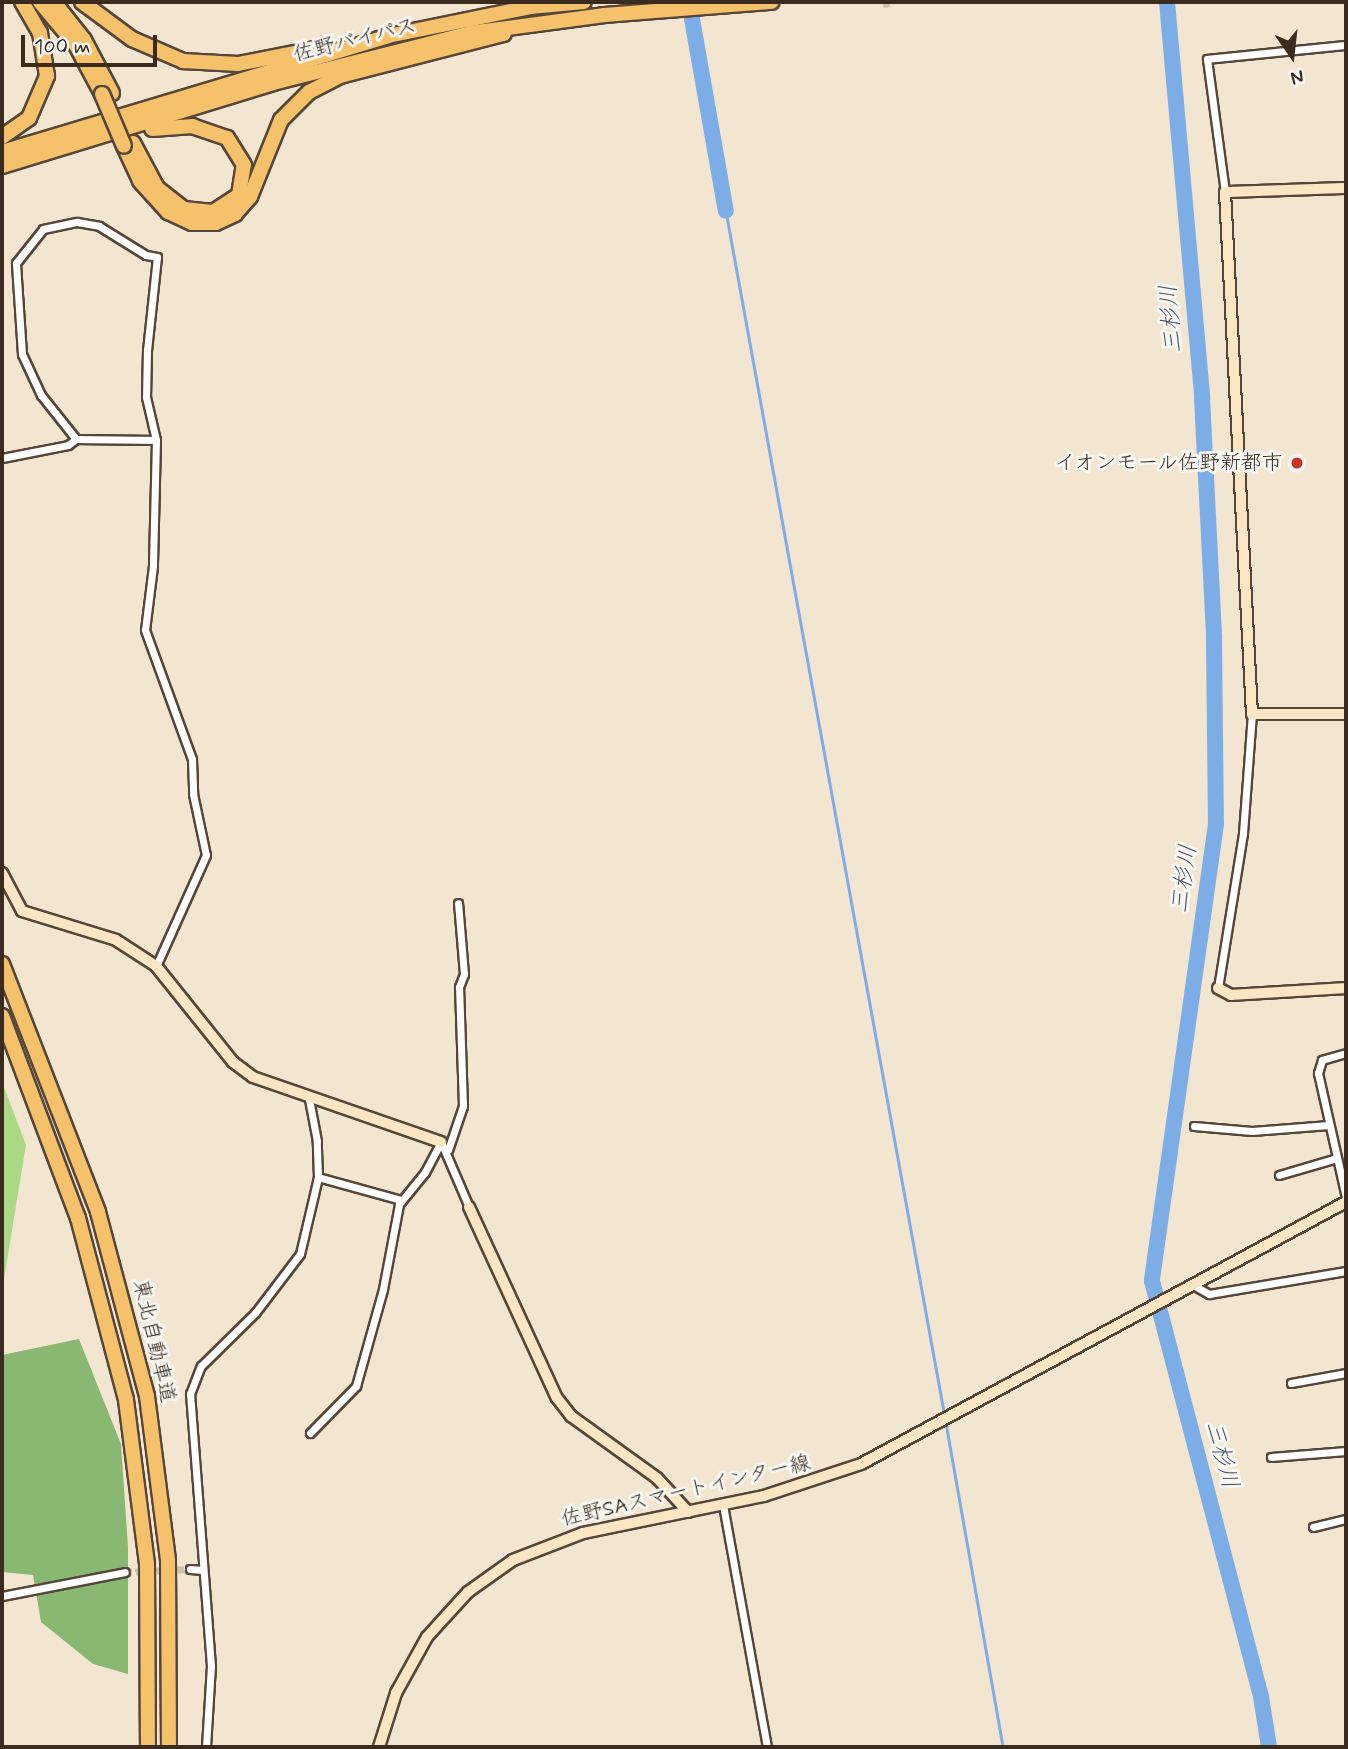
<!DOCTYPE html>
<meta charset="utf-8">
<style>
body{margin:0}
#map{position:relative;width:1348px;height:1749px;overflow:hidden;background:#f2e6d1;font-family:Mynerve,"Klee One",sans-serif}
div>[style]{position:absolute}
.green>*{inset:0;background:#abd884}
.forest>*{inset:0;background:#88b872}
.stream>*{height:2.5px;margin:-1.25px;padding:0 1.25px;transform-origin:1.25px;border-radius:1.25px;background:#7cade7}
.river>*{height:16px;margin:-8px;padding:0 8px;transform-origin:8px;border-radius:8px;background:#7cade7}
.street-tunnel>*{height:7px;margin-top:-3.5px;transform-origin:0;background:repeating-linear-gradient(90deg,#cdc0ad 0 7px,transparent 0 10.5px)}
.roads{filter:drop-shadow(2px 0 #564639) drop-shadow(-2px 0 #564639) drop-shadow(0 2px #564639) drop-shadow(0 -2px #564639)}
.street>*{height:7px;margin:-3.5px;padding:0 3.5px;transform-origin:3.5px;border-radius:3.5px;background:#fff}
.secondary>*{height:10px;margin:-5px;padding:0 5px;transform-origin:5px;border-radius:5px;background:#fbe6c4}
.highway>*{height:14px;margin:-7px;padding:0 7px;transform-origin:7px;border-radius:7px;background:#f5c16b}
.bridges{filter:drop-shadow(2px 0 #564639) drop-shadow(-2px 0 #564639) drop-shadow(0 2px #564639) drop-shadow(0 -2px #564639)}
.highway-bridge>*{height:14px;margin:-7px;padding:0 7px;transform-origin:7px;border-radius:7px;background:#f5c16b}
.dots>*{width:19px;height:19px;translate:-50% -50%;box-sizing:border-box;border:4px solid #f6f6f2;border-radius:50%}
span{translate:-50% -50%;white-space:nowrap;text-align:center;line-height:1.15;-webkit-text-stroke:6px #f6f6f2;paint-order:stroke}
.street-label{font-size:21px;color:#3b2a1e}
.poi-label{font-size:21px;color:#3b2a1e}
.right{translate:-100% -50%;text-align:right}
.water-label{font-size:23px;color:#525864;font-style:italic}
.frame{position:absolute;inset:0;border:4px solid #3b2a1e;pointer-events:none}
.north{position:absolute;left:1257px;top:21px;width:70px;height:70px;-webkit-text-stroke:5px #f6f6f2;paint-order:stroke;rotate:166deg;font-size:19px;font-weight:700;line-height:28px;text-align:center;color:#3b2a1e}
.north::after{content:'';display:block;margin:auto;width:24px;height:32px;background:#3b2a1e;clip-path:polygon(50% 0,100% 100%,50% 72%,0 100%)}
.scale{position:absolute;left:21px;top:35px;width:136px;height:32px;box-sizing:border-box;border:4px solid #3b2a1e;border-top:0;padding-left:9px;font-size:21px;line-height:24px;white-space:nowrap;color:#3b2a1e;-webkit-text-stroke:5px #f6f6f2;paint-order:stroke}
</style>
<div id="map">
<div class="green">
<i style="clip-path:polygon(2px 1082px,26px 1145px,2px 1291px)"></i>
</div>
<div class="forest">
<i style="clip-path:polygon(79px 1339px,121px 1444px,128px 1547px,128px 1674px,93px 1664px,41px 1622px,33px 1575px,2px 1572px,2px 1355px)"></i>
</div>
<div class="stream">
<i style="left:726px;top:211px;width:1226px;rotate:79.71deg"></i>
<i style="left:946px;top:1423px;width:329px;rotate:80deg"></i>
</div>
<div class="river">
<i style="left:689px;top:2px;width:212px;rotate:80deg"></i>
<i style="left:1167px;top:2px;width:398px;rotate:84.9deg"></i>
<i style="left:1202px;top:398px;width:240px;rotate:87.1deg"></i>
<i style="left:1214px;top:638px;width:186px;rotate:89.4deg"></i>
<i style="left:1216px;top:824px;width:461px;rotate:98deg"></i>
<i style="left:1152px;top:1281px;width:430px;rotate:75.3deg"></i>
<i style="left:1261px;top:1697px;width:51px;rotate:80.9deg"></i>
</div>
<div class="street-tunnel">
<i style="left:886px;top:2px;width:5px;rotate:79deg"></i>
<i style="left:125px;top:1572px;width:65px;rotate:-2.6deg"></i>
</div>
<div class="roads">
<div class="street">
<i style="left:1225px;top:192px;width:134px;rotate:-97.7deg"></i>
<i style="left:1207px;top:59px;width:140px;rotate:-5.8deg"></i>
<i style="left:76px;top:439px;width:56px;rotate:-128.5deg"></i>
<i style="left:41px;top:395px;width:45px;rotate:-114.9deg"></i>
<i style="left:22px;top:354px;width:91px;rotate:-93.8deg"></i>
<i style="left:16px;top:263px;width:43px;rotate:-51.5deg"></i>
<i style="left:43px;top:229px;width:35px;rotate:-12deg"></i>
<i style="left:77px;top:222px;width:22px;rotate:10deg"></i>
<i style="left:99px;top:226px;width:55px;rotate:31.7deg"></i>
<i style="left:146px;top:255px;width:11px;rotate:10deg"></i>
<i style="left:157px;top:257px;width:94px;rotate:96.1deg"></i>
<i style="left:147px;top:350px;width:47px;rotate:91.2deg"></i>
<i style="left:146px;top:397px;width:44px;rotate:76.9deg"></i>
<i style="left:156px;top:440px;width:126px;rotate:91.4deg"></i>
<i style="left:153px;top:566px;width:64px;rotate:97.1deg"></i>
<i style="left:145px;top:630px;width:137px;rotate:70deg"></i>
<i style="left:192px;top:759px;width:35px;rotate:88deg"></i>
<i style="left:193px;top:794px;width:62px;rotate:78deg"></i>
<i style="left:206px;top:855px;width:122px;rotate:114.2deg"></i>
<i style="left:2px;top:458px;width:67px;rotate:-11.1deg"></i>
<i style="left:68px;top:445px;width:10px;rotate:-37deg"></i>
<i style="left:76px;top:439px;width:80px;rotate:0.7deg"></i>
<i style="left:1218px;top:988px;width:157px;rotate:-80.8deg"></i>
<i style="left:1243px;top:833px;width:119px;rotate:-85.7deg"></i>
<i style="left:1346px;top:1053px;width:25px;rotate:164deg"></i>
<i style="left:1322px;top:1060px;width:14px;rotate:107deg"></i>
<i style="left:1318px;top:1073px;width:127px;rotate:77.3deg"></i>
<i style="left:1194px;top:1126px;width:58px;rotate:4.9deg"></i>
<i style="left:1252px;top:1131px;width:77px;rotate:-4.5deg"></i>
<i style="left:448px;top:1150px;width:46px;rotate:-71.2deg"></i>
<i style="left:463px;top:1106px;width:119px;rotate:-91.9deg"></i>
<i style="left:459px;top:987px;width:14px;rotate:-69deg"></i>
<i style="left:464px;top:974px;width:71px;rotate:-94.8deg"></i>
<i style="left:1279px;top:1175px;width:60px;rotate:-16.3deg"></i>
<i style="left:318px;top:1177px;width:86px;rotate:15.5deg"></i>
<i style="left:1191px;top:1284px;width:21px;rotate:29deg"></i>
<i style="left:1209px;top:1294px;width:139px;rotate:-9.5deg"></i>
<i style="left:1291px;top:1383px;width:56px;rotate:-10.3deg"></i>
<i style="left:310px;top:1433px;width:66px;rotate:-45.6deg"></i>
<i style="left:356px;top:1386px;width:101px;rotate:-74.4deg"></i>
<i style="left:383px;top:1289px;width:86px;rotate:-79.3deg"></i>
<i style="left:399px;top:1204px;width:41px;rotate:-50.9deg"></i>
<i style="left:425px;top:1172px;width:34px;rotate:-62deg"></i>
<i style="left:441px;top:1142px;width:71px;rotate:66.7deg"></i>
<i style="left:1271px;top:1457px;width:75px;rotate:-4.6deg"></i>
<i style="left:723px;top:1505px;width:246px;rotate:79.7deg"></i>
<i style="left:1313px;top:1527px;width:34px;rotate:-14deg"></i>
<i style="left:190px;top:1569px;width:13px;rotate:4deg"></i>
<i style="left:2px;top:1596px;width:125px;rotate:-11deg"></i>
<i style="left:206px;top:1747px;width:81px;rotate:-86.5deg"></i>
<i style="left:211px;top:1666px;width:273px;rotate:-94.4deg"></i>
<i style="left:190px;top:1394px;width:30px;rotate:-69deg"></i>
<i style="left:201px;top:1366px;width:76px;rotate:-44.5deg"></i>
<i style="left:255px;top:1313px;width:74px;rotate:-52.7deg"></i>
<i style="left:300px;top:1254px;width:79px;rotate:-76.8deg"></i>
<i style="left:318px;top:1177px;width:36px;rotate:-92deg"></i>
<i style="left:317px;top:1141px;width:43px;rotate:-100.8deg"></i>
</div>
<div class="secondary">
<i style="left:1346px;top:188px;width:121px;rotate:178.1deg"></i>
<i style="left:1225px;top:192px;width:523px;rotate:87.04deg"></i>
<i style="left:1252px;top:714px;width:94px"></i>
<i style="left:2px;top:873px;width:43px;rotate:62.2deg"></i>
<i style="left:22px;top:911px;width:98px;rotate:17.1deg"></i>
<i style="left:116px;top:940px;width:48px;rotate:33deg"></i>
<i style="left:156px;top:966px;width:123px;rotate:51.3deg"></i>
<i style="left:233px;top:1062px;width:25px;rotate:37deg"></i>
<i style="left:253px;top:1077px;width:199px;rotate:19.1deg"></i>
<i style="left:1218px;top:988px;width:15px;rotate:28deg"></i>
<i style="left:1231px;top:995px;width:115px;rotate:-3.5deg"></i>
<i style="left:469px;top:1207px;width:210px;rotate:65.3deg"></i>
<i style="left:557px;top:1398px;width:23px;rotate:52deg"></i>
<i style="left:571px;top:1416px;width:106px;rotate:35.8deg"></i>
<i style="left:657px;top:1478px;width:46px;rotate:47.6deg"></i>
<i style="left:379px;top:1747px;width:57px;rotate:-72.5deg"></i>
<i style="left:396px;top:1693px;width:64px;rotate:-61deg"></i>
<i style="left:427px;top:1637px;width:61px;rotate:-47.7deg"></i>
<i style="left:468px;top:1592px;width:55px;rotate:-35.4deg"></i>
<i style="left:513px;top:1560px;width:75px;rotate:-21.1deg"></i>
<i style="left:583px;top:1533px;width:185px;rotate:-11.6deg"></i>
<i style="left:764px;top:1496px;width:102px;rotate:-18.3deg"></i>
<i style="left:861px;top:1464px;width:551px;rotate:-28.38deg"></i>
</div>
<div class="highway">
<i style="left:40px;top:2px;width:56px;rotate:50.1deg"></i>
<i style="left:76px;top:45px;width:55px;rotate:62deg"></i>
<i style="left:54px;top:2px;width:48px;rotate:51.7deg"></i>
<i style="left:84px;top:40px;width:60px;rotate:62.2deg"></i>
<i style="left:82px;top:2px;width:62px;rotate:36.5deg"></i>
<i style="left:132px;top:39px;width:56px;rotate:23.3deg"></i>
<i style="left:183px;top:61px;width:55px;rotate:3.1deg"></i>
<i style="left:238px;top:64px;width:84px;rotate:-11deg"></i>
<i style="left:2px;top:137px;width:33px;rotate:-35deg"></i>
<i style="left:29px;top:118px;width:46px;rotate:-66.8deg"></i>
<i style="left:47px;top:76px;width:44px;rotate:-99.2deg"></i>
<i style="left:40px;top:33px;width:36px;rotate:-120deg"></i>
<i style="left:133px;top:143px;width:51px;rotate:61.9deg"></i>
<i style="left:157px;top:188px;width:34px;rotate:38deg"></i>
<i style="left:184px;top:209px;width:29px;rotate:6deg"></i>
<i style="left:213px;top:212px;width:31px;rotate:-33deg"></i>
<i style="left:239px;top:195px;width:30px;rotate:-81deg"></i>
<i style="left:244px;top:165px;width:32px;rotate:-122deg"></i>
<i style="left:227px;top:138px;width:36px;rotate:-161deg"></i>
<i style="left:193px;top:126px;width:41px;rotate:175.8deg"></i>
<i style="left:124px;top:146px;width:38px;rotate:65deg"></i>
<i style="left:140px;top:181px;width:42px;rotate:47.9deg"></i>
<i style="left:168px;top:212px;width:26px;rotate:25deg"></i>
<i style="left:192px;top:223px;width:24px"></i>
<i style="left:216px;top:223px;width:21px;rotate:-25deg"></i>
<i style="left:235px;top:214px;width:23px;rotate:-49deg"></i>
<i style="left:250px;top:197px;width:83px;rotate:-68.1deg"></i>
<i style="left:281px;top:120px;width:40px;rotate:-45deg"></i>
<i style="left:309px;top:92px;width:35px;rotate:-27deg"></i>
<i style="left:340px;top:76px;width:169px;rotate:-14.4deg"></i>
<i style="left:2px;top:152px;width:403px;rotate:-16.7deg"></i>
<i style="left:388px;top:36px;width:145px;rotate:-11.5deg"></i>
<i style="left:530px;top:7px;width:54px;rotate:-5.3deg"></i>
<i style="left:2px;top:166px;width:283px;rotate:-17deg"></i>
<i style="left:273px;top:83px;width:203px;rotate:-14.2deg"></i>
<i style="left:470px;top:33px;width:136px;rotate:-7.6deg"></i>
<i style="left:605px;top:15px;width:167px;rotate:-4.5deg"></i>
<i style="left:2px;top:964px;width:266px;rotate:68.8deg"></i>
<i style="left:98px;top:1212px;width:190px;rotate:75.1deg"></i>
<i style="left:147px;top:1396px;width:166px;rotate:82.7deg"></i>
<i style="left:168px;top:1561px;width:186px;rotate:89.7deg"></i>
<i style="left:2px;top:1016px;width:216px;rotate:69.4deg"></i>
<i style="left:78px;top:1218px;width:188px;rotate:75.2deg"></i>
<i style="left:126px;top:1400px;width:164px;rotate:82.7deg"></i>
<i style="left:147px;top:1563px;width:184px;rotate:89.7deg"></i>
</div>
</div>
<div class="bridges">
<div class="highway-bridge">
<i style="left:102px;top:94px;width:56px;rotate:67.1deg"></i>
</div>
</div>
<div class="dots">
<i style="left:1297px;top:463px;background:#c8321e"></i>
</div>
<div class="street-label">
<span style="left:355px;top:40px;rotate:-14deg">佐野バイパス</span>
<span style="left:154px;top:1341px;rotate:77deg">東北自動車道</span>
<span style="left:686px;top:1491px;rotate:-13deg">佐野SAスマートインター線</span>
</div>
<div class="poi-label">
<span class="right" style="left:1283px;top:463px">イオンモール佐野新都市</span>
</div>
<div class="water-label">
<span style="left:1172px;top:319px;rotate:-95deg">三杉川</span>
<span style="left:1185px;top:879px;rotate:-82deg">三杉川</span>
<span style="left:1221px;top:1455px;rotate:75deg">三杉川</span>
</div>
<div class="frame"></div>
<div class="north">N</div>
<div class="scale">100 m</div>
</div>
